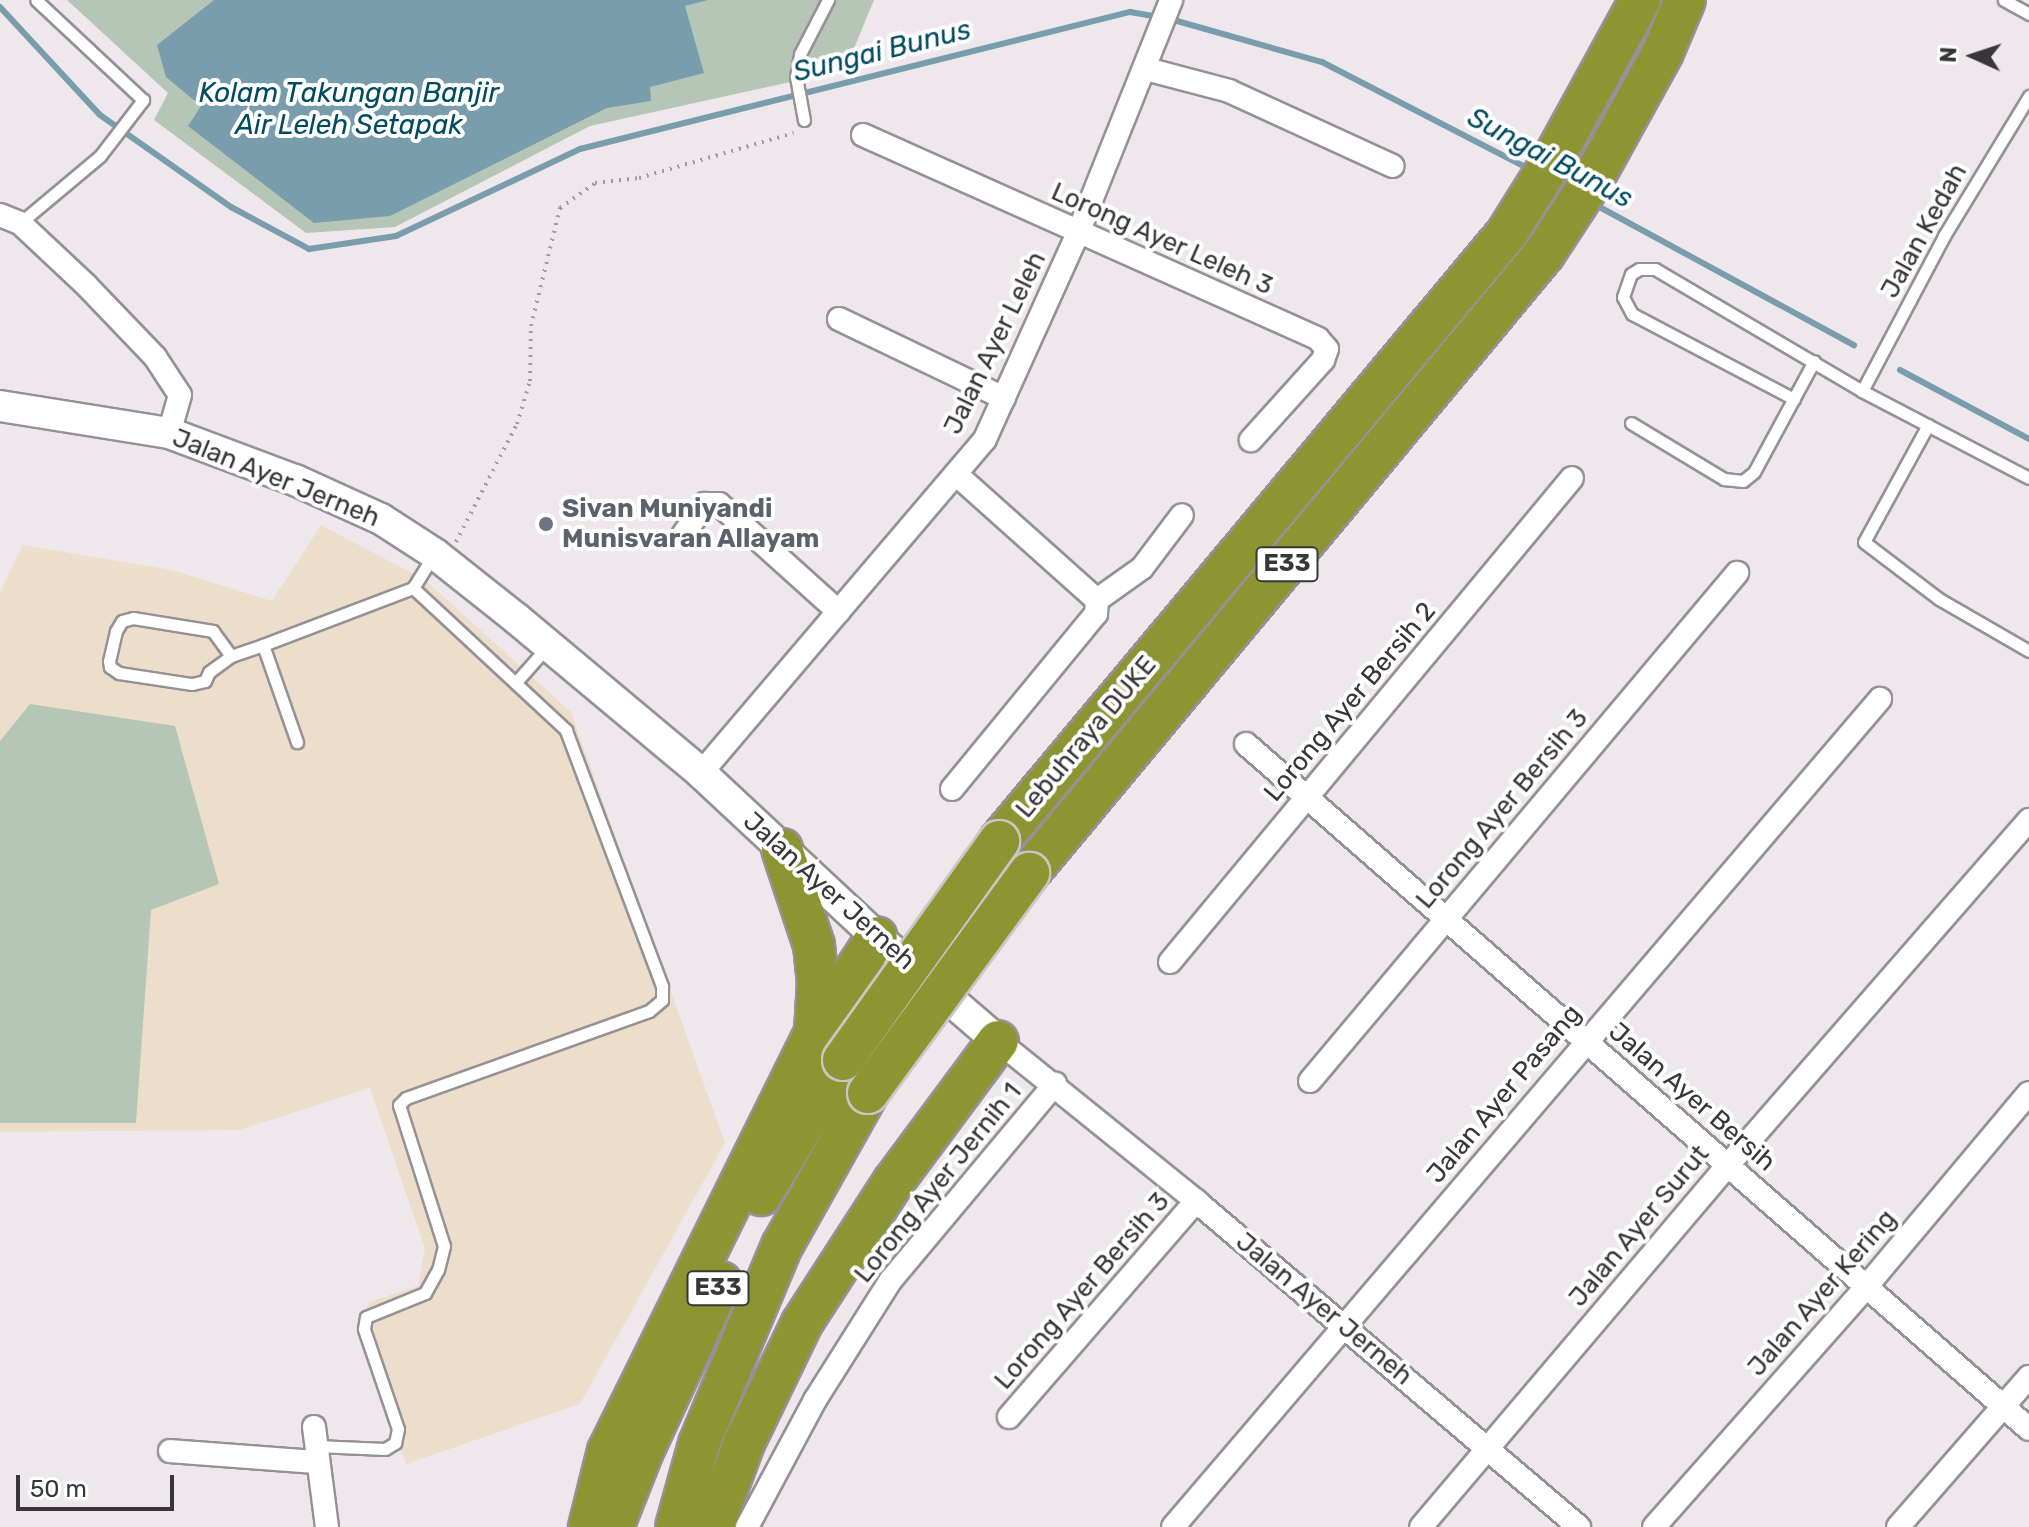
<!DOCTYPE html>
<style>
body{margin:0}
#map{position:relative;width:2029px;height:1527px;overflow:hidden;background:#eee8ed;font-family:Rubik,sans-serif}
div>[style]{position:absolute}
.education>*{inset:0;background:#eddecb}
.green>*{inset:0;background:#b5c6b6}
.water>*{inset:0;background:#7a9dad}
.stream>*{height:6px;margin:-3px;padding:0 3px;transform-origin:3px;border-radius:3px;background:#7a9dad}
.path>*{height:4px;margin-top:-2px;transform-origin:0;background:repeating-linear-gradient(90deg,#a19ca0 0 2px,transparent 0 8px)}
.roads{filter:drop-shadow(2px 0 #979196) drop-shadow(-2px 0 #979196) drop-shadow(0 2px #979196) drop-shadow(0 -2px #979196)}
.lane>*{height:11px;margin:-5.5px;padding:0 5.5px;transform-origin:5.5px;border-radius:5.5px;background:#fff}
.street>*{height:22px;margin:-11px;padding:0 11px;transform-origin:11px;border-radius:11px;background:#fff}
.secondary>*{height:30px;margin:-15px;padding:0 15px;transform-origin:15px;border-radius:15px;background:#fff}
.highway>*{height:40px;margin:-20px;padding:0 20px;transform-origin:20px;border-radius:20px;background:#8c9532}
.bridges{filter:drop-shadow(2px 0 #c7c7c7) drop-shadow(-2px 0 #c7c7c7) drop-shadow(0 2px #c7c7c7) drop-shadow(0 -2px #c7c7c7)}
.highway-bridge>*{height:40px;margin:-20px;padding:0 20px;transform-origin:20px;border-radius:20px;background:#8c9532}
.dots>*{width:22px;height:22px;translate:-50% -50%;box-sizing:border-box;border:4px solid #fff;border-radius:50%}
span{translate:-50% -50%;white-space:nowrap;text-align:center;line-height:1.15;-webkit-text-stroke:8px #fff;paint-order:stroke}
.shield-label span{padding:2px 6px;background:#fff;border:2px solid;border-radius:6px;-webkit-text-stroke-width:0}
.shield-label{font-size:24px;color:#383638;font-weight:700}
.street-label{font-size:26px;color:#383638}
.worship-label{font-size:26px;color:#5b616d;font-weight:700}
.left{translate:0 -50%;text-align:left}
.water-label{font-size:28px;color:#004b62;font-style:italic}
.north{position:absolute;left:1933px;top:16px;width:80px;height:80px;-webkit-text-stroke:6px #fff;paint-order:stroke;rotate:273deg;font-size:22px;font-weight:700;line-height:32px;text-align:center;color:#383638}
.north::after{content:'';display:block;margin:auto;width:28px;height:36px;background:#383638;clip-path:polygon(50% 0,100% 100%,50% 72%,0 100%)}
.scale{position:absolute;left:16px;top:1475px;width:158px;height:36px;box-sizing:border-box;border:4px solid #383638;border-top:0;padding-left:10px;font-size:24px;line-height:28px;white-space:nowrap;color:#383638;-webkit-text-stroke:6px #fff;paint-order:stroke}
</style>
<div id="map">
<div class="education">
<i style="clip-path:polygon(321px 525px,425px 580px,571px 712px,725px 1143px,580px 1404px,406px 1464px,360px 1329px,369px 1302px,418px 1286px,425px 1249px,370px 1088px,239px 1130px,0 1132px,0 592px,23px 545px,172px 570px,272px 601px)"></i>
</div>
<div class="green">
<i style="clip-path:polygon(67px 0,874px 0,845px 70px,590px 126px,395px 227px,306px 233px,154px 120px,168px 93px)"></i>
<i style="clip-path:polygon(30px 704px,175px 726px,219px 884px,151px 910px,136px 1123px,0 1123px,0 741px)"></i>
</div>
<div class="water">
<i style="clip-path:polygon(214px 0,708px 0,685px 6px,704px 73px,650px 87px,651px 101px,607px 108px,390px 216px,314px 223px,188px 126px,201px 106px,166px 77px,157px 45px)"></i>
</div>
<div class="stream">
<i style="left:0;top:7px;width:147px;rotate:47.2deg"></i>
<i style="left:100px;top:115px;width:160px;rotate:35.1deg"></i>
<i style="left:231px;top:207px;width:89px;rotate:28.3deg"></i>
<i style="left:309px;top:249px;width:88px;rotate:-8.5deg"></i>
<i style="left:396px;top:236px;width:204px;rotate:-25.3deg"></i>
<i style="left:580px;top:149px;width:567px;rotate:-13.99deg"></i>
<i style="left:1130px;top:12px;width:29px;rotate:10deg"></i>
<i style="left:1170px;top:19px;width:158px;rotate:15.8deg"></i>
<i style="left:1322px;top:62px;width:235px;rotate:27.3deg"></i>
<i style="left:1594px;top:204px;width:296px;rotate:28.5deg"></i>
<i style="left:1900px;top:370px;width:146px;rotate:28.1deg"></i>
</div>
<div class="path">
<i style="left:456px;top:542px;width:133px;rotate:-62.7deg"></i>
<i style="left:517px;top:424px;width:45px;rotate:-73.2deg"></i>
<i style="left:530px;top:381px;width:55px;rotate:-89deg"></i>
<i style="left:531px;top:326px;width:122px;rotate:-76.2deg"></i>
<i style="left:560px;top:208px;width:43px;rotate:-35.5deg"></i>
<i style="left:595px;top:183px;width:44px;rotate:-6.5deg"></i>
<i style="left:639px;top:178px;width:161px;rotate:-16.2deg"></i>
</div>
<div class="roads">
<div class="lane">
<i style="left:2004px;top:0;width:29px;rotate:29deg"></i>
<i style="left:804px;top:120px;width:44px;rotate:-100.5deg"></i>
<i style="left:796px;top:77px;width:23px;rotate:-80deg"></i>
<i style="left:800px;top:54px;width:61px;rotate:-62.6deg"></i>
<i style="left:20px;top:223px;width:104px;rotate:-39.9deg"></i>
<i style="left:100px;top:156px;width:71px;rotate:-52.5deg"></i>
<i style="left:143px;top:100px;width:146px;rotate:-136.9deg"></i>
<i style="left:1862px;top:391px;width:175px;rotate:-62.1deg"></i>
<i style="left:1944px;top:236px;width:164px;rotate:-58.7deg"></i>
<i style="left:1794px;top:399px;width:183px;rotate:-152.3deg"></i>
<i style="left:1632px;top:314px;width:19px;rotate:-118deg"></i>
<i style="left:1623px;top:297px;width:24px;rotate:-71deg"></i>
<i style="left:1631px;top:274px;width:9px;rotate:-32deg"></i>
<i style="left:1639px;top:269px;width:16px"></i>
<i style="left:1655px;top:269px;width:240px;rotate:30.5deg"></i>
<i style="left:1862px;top:391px;width:188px;rotate:27.5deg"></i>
<i style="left:1631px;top:423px;width:109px;rotate:31.1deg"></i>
<i style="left:1724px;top:479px;width:19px;rotate:6deg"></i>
<i style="left:1743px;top:481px;width:14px;rotate:-39deg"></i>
<i style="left:1754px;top:472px;width:126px;rotate:-61.6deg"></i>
<i style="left:1928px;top:425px;width:133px;rotate:118.7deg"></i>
<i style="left:1864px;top:542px;width:94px;rotate:37.2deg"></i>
<i style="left:1939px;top:599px;width:104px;rotate:30deg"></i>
<i style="left:263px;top:645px;width:160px;rotate:-20.8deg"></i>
<i style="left:413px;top:588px;width:39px;rotate:-58deg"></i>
<i style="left:231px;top:656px;width:31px;rotate:-126deg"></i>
<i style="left:213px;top:631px;width:81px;rotate:-170.8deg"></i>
<i style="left:133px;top:618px;width:11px;rotate:165deg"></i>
<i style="left:122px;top:621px;width:12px;rotate:121deg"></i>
<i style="left:116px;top:631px;width:31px;rotate:103deg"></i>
<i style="left:109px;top:661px;width:6px;rotate:81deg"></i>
<i style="left:110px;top:667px;width:11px;rotate:34deg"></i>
<i style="left:119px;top:673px;width:74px;rotate:8.6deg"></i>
<i style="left:192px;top:684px;width:13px;rotate:-13deg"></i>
<i style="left:205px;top:681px;width:10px;rotate:-66deg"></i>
<i style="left:209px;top:672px;width:27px;rotate:-36deg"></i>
<i style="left:231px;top:656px;width:34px;rotate:-19deg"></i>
<i style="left:263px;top:645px;width:103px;rotate:70.7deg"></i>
<i style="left:517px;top:681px;width:47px;rotate:-48.5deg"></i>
<i style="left:316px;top:1446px;width:69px;rotate:2.5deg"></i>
<i style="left:385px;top:1449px;width:12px;rotate:-31deg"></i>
<i style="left:395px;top:1443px;width:14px;rotate:-78deg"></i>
<i style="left:398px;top:1429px;width:106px;rotate:-108.8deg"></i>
<i style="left:364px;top:1329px;width:12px;rotate:-81deg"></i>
<i style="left:366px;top:1317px;width:64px;rotate:-22.1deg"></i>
<i style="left:425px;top:1293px;width:26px;rotate:-61deg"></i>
<i style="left:438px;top:1270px;width:25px;rotate:-76deg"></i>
<i style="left:444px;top:1246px;width:148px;rotate:-107.7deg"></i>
<i style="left:399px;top:1105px;width:10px;rotate:-45deg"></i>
<i style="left:406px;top:1098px;width:258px;rotate:-19.7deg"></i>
<i style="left:649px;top:1011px;width:17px;rotate:-40deg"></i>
<i style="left:662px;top:1000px;width:14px;rotate:-90deg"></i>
<i style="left:662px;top:986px;width:273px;rotate:-110.6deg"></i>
<i style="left:566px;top:730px;width:209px;rotate:-137.1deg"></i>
</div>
<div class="street">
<i style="left:1146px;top:69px;width:86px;rotate:14.8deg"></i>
<i style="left:1229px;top:91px;width:180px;rotate:24.6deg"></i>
<i style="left:863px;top:135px;width:499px;rotate:24.1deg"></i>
<i style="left:1318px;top:339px;width:13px;rotate:48deg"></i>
<i style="left:1327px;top:349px;width:12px;rotate:110deg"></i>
<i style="left:1323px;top:360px;width:108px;rotate:132deg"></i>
<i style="left:0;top:215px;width:22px;rotate:22deg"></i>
<i style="left:20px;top:223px;width:91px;rotate:43.2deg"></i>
<i style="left:86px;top:285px;width:100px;rotate:46.2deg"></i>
<i style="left:155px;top:357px;width:45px;rotate:56.7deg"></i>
<i style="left:180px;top:395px;width:40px;rotate:106deg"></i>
<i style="left:839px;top:319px;width:183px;rotate:25.6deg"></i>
<i style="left:957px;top:475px;width:188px;rotate:41.8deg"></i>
<i style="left:683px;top:535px;width:38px;rotate:-55deg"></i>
<i style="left:705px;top:504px;width:14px"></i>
<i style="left:719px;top:504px;width:161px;rotate:42deg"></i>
<i style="left:1097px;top:600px;width:55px;rotate:-35.4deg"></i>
<i style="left:1142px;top:568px;width:66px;rotate:-53deg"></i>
<i style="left:1246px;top:744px;width:1040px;rotate:41.18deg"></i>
<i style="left:701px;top:773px;width:438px;rotate:-49.6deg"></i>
<i style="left:985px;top:439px;width:226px;rotate:-65.7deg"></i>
<i style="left:1078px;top:233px;width:251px;rotate:-68.2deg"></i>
<i style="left:952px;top:789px;width:227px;rotate:-50.6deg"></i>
<i style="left:1096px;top:614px;width:14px;rotate:-86deg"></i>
<i style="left:1170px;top:962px;width:629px;rotate:-50.29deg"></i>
<i style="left:998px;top:1041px;width:255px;rotate:38.9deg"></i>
<i style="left:1196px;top:1201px;width:503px;rotate:40.4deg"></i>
<i style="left:1310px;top:1081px;width:664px;rotate:-49.95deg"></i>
<i style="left:1009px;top:1417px;width:286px;rotate:-49.1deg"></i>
<i style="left:314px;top:1427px;width:101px;rotate:82.6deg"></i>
<i style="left:170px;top:1451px;width:148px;rotate:4.3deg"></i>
<i style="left:747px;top:1527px;width:144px;rotate:-61.8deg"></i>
<i style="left:815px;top:1400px;width:142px;rotate:-57.7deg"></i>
<i style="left:891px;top:1280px;width:256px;rotate:-50.1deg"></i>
<i style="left:1173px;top:1527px;width:1089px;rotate:-49.51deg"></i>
<i style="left:1421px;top:1527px;width:475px;rotate:-49.7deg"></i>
<i style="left:1728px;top:1165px;width:458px;rotate:-48.9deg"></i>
<i style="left:1654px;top:1527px;width:320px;rotate:-48.5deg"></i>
<i style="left:1866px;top:1287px;width:253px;rotate:-50deg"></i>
<i style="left:1898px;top:1527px;width:199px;rotate:-48.9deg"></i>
</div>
<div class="secondary">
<i style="left:0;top:406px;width:171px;rotate:9.1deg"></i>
<i style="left:169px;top:433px;width:134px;rotate:20.5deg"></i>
<i style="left:295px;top:480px;width:94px;rotate:24.4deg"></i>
<i style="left:381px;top:519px;width:64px;rotate:32.9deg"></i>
<i style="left:435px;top:554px;width:105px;rotate:38.4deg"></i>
<i style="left:517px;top:619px;width:240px;rotate:39.9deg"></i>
<i style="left:701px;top:773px;width:241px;rotate:43deg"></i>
<i style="left:877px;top:937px;width:160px;rotate:40.7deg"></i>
</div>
<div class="highway">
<i style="left:999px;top:841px;width:792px;rotate:-50.12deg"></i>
<i style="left:1507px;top:233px;width:85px;rotate:-58deg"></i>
<i style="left:1552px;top:161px;width:183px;rotate:-61.3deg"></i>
<i style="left:782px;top:849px;width:101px;rotate:71.6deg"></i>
<i style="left:814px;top:945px;width:36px;rotate:84deg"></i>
<i style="left:818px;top:981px;width:51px;rotate:93.4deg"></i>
<i style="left:1029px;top:873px;width:805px;rotate:-50.24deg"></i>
<i style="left:1544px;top:254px;width:90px;rotate:-56.8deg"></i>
<i style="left:1593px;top:179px;width:145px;rotate:-61.1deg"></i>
<i style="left:1663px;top:52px;width:56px;rotate:-67.1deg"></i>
<i style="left:761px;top:1195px;width:158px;rotate:-58.7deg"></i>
<i style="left:589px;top:1527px;width:78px;rotate:-76deg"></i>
<i style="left:608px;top:1451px;width:467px;rotate:-63.7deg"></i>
<i style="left:815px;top:1032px;width:113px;rotate:-56.9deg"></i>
<i style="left:613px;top:1527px;width:82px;rotate:-68.5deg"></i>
<i style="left:643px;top:1451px;width:186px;rotate:-65.2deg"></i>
<i style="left:676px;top:1527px;width:86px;rotate:-74.5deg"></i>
<i style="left:699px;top:1444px;width:215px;rotate:-67.3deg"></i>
<i style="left:782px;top:1246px;width:176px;rotate:-60.7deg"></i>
<i style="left:713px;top:1527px;width:90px;rotate:-69.7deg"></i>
<i style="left:744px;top:1443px;width:133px;rotate:-64.2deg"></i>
<i style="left:802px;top:1323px;width:169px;rotate:-57.1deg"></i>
<i style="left:894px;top:1181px;width:174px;rotate:-53.4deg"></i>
</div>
</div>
<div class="bridges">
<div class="highway-bridge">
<i style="left:843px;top:1060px;width:269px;rotate:-54.5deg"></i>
<i style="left:868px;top:1093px;width:273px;rotate:-53.8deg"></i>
</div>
</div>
<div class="dots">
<i style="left:546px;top:524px;background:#6b7280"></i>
</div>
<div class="shield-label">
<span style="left:1287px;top:564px">E33</span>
<span style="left:718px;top:1288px">E33</span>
</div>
<div class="street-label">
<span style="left:1924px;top:231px;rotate:-61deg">Jalan Kedah</span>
<span style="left:1162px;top:239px;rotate:24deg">Lorong Ayer Leleh 3</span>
<span style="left:995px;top:343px;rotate:-64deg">Jalan Ayer Leleh</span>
<span style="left:276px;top:478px;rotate:22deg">Jalan Ayer Jerneh</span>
<span style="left:1350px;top:702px;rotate:-50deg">Lorong Ayer Bersih 2</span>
<span style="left:1086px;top:737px;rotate:-50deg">Lebuhraya DUKE</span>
<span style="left:1502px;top:809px;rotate:-50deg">Lorong Ayer Bersih 3</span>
<span style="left:829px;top:891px;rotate:42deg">Jalan Ayer Jerneh</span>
<span style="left:1504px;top:1094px;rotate:-50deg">Jalan Ayer Pasang</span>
<span style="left:1692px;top:1097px;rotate:41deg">Jalan Ayer Bersih</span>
<span style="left:938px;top:1183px;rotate:-51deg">Lorong Ayer Jernih 1</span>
<span style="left:1639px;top:1226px;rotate:-50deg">Jalan Ayer Surut</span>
<span style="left:1082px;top:1291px;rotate:-49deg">Lorong Ayer Bersih 3</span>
<span style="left:1822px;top:1293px;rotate:-49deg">Jalan Ayer Kering</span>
<span style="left:1324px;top:1309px;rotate:40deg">Jalan Ayer Jerneh</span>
</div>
<div class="worship-label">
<span class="left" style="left:562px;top:524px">Sivan Muniyandi<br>Munisvaran Allayam</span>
</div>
<div class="water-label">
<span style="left:882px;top:51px;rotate:-14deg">Sungai Bunus</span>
<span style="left:349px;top:109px">Kolam Takungan Banjir<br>Air Leleh Setapak</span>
<span style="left:1550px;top:158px;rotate:28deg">Sungai Bunus</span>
</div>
<div class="north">N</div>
<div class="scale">50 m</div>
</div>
